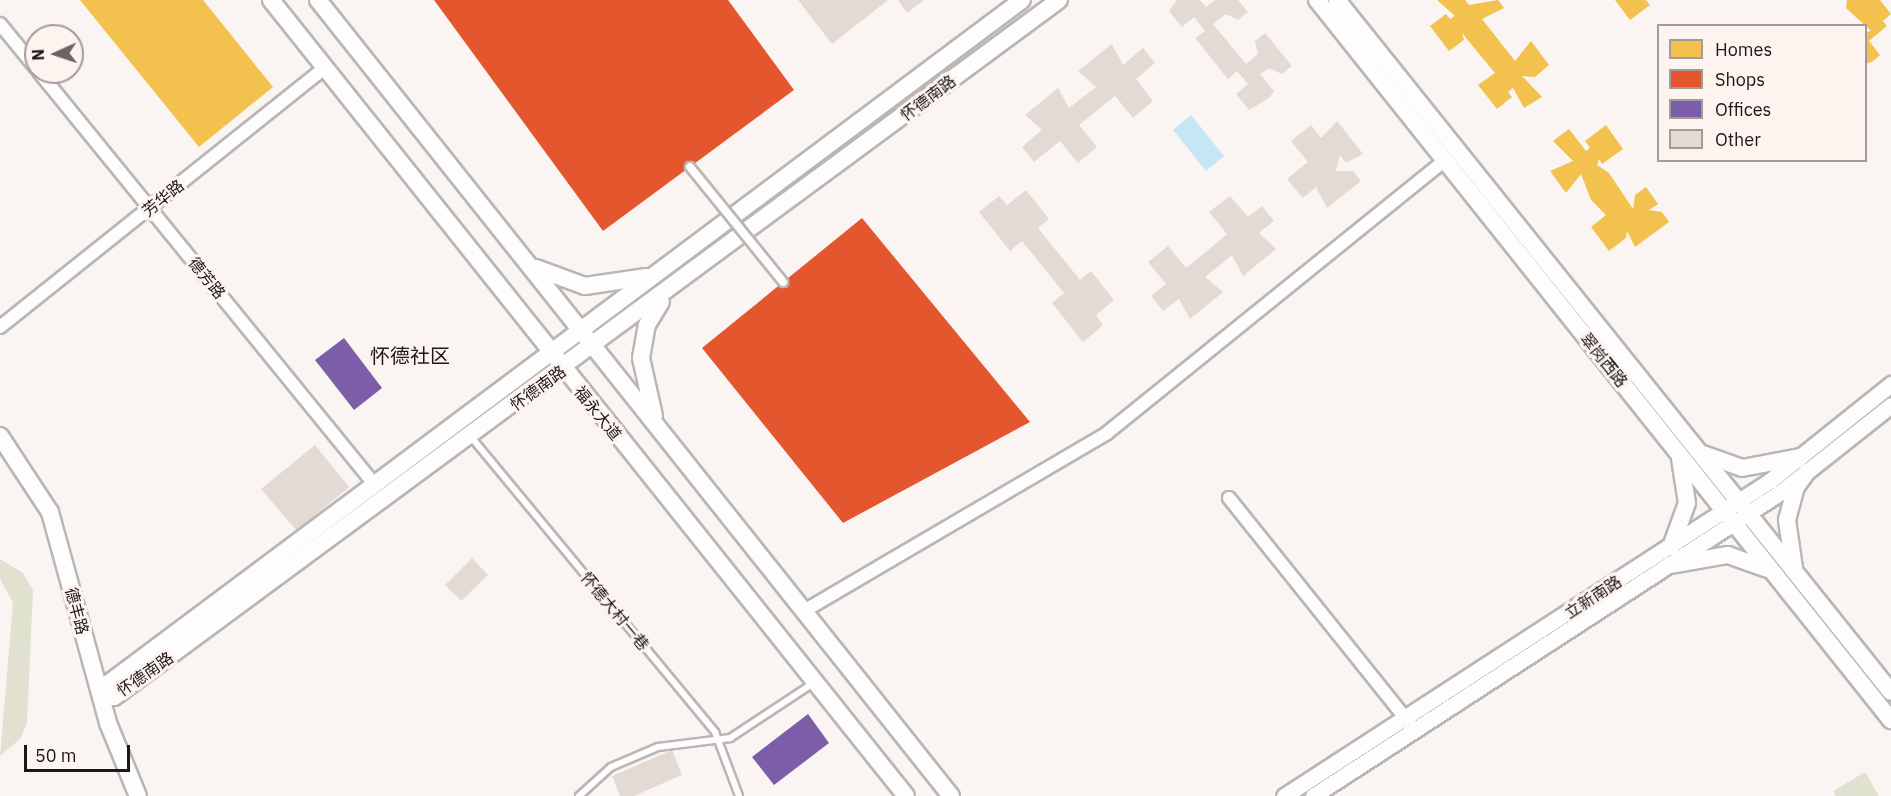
<!DOCTYPE html>
<meta charset="utf-8">
<style>
body{margin:0}
#map{position:relative;width:1891px;height:796px;overflow:hidden;background:#faf4f2;font-family:"IBM Plex Sans","Noto Sans SC",sans-serif}
div>[style]{position:absolute}
.green>*{inset:0;background:#e1e1cf}
.water>*{inset:0;background:#c7e6f5}
.homes>*{inset:0;background:#f2c14e}
.shops>*{inset:0;background:#e4572e}
.offices>*{inset:0;background:#7b5ea7}
.building>*{inset:0;background:#e4dad4}
.roads{filter:drop-shadow(2px 0 #bab6b4) drop-shadow(-2px 0 #bab6b4) drop-shadow(0 2px #bab6b4) drop-shadow(0 -2px #bab6b4)}
.service>*{height:6px;margin:-3px;padding:0 3px;transform-origin:3px;border-radius:3px;background:#fefdfd}
.minor>*{height:12px;margin:-6px;padding:0 6px;transform-origin:6px;border-radius:6px;background:#fefdfd}
.tertiary>*{height:15px;margin:-7.5px;padding:0 7.5px;transform-origin:7.5px;border-radius:7.5px;background:#fefdfd}
.secondary>*{height:16px;margin:-8px;padding:0 8px;transform-origin:8px;border-radius:8px;background:#fefdfd}
.bridges{filter:drop-shadow(2px 0 #bab6b4) drop-shadow(-2px 0 #bab6b4) drop-shadow(0 2px #bab6b4) drop-shadow(0 -2px #bab6b4)}
.pedestrian-bridge>*{height:8px;margin:-4px;padding:0 4px;transform-origin:4px;border-radius:4px;background:#fefdfd}
span{translate:-50% -50%;white-space:nowrap;text-align:center;line-height:1.15;-webkit-text-stroke:6px #fdf3ef;paint-order:stroke}
.street-label{font-size:16px;color:#1b1817}
.quarter-label{font-size:20px;color:#1b1817}
.legend{position:absolute;left:1657px;top:24px;width:210px;height:138px;box-sizing:border-box;background:#fdf3ef;border:2px solid #a39b99;margin:0;padding:8px 10px;list-style:none;font-size:18px;color:#1b1817}
.legend li{display:flex;align-items:center;gap:12px;height:30px}
.legend b{width:30px;border:2px solid #a39b99}
.north{position:absolute;left:24px;top:24px;width:60px;height:60px;box-sizing:border-box;background:#fdf3ef;border:2px solid #a39b99;border-radius:50%;rotate:267deg;font-size:16px;font-weight:700;line-height:24px;text-align:center;color:#1b1817}
.north::after{content:'';display:block;margin:auto;width:21px;height:27px;background:#696564;clip-path:polygon(50% 0,100% 100%,50% 72%,0 100%)}
.scale{position:absolute;left:24px;top:745px;width:106px;height:27px;box-sizing:border-box;border:3px solid #1b1817;border-top:0;padding-left:8px;font-size:18px;line-height:21px;white-space:nowrap;color:#1b1817;-webkit-text-stroke:4px #fdf3ef;paint-order:stroke}
</style>
<div id="map">
<div class="green">
<i style="clip-path:polygon(0 559px,23px 573px,33px 590px,27px 723px,20px 739px,0 756px,13px 603px,0 579px)"></i>
<i style="clip-path:polygon(1865px 772px,1879px 796px,1836px 796px,1833px 791px)"></i>
</div>
<div class="water">
<i style="clip-path:polygon(1191px 115px,1224px 156px,1206px 171px,1173px 130px)"></i>
</div>
<div class="homes">
<i style="clip-path:polygon(80px 0,203px 0,273px 87px,199px 147px)"></i>
<i style="clip-path:polygon(1437px 0,1465px 0,1469px 5px,1498px 0,1504px 8px,1482px 19px,1515px 61px,1531px 41px,1549px 65px,1535px 77px,1522px 76px,1542px 97px,1524px 108px,1513px 88px,1508px 92px,1512px 97px,1497px 109px,1478px 85px,1495px 73px,1490px 67px,1462px 33px,1464px 40px,1449px 51px,1430px 26px,1446px 14px,1450px 19px,1455px 16px)"></i>
<i style="clip-path:polygon(1615px 0,1646px 0,1650px 5px,1630px 20px)"></i>
<i style="clip-path:polygon(1847px 0,1880px 0,1891px 14px,1883px 21px,1887px 26px,1869px 41px,1880px 55px,1873px 61px,1866px 64px,1866px 32px,1871px 31px,1846px 8px)"></i>
<i style="clip-path:polygon(1606px 125px,1623px 149px,1602px 164px,1599px 159px,1597px 165px,1609px 173px,1633px 209px,1635px 195px,1646px 187px,1658px 204px,1649px 210px,1662px 212px,1669px 222px,1635px 247px,1627px 231px,1626px 238px,1609px 251px,1591px 227px,1606px 215px,1591px 200px,1581px 174px,1566px 193px,1550px 171px,1573px 161px,1553px 141px,1569px 129px,1586px 151px,1590px 148px,1585px 141px)"></i>
<i style="clip-path:polygon(875px 235px,907px 275px,895px 284px,905px 297px,917px 287px,949px 327px,932px 340px,924px 329px,914px 337px,924px 349px,910px 360px,877px 319px,897px 303px,888px 291px,867px 307px,835px 266px,848px 255px,858px 267px,867px 259px,859px 249px)"></i>
</div>
<div class="shops">
<i style="clip-path:polygon(434px 0,728px 0,794px 90px,603px 231px)"></i>
<i style="clip-path:polygon(862px 218px,1030px 422px,843px 523px,702px 348px)"></i>
</div>
<div class="offices">
<i style="clip-path:polygon(344px 338px,382px 388px,354px 410px,315px 360px)"></i>
<i style="clip-path:polygon(808px 714px,829px 743px,774px 785px,752px 757px)"></i>
</div>
<div class="building">
<i style="clip-path:polygon(798px 0,888px 0,832px 44px)"></i>
<i style="clip-path:polygon(898px 0,924px 0,907px 13px)"></i>
<i style="clip-path:polygon(1177px 0,1200px 0,1206px 7px,1215px 0,1238px 0,1248px 12px,1238px 20px,1226px 14px,1213px 24px,1246px 64px,1258px 54px,1255px 41px,1265px 33px,1292px 66px,1282px 74px,1269px 68px,1260px 74px,1274px 91px,1269px 98px,1249px 110px,1236px 94px,1248px 84px,1237px 71px,1228px 79px,1195px 38px,1205px 31px,1194px 17px,1182px 27px,1169px 11px)"></i>
<i style="clip-path:polygon(1112px 44px,1123px 65px,1143px 48px,1155px 63px,1136px 79px,1153px 101px,1133px 118px,1115px 96px,1079px 125px,1097px 147px,1078px 163px,1060px 141px,1034px 162px,1022px 147px,1042px 130px,1025px 115px,1058px 88px,1069px 108px,1096px 87px,1078px 71px)"></i>
<i style="clip-path:polygon(1337px 121px,1363px 154px,1346px 163px,1340px 155px,1336px 171px,1353px 171px,1361px 181px,1327px 208px,1316px 187px,1303px 198px,1287px 179px,1308px 162px,1291px 141px,1311px 125px,1321px 138px)"></i>
<i style="clip-path:polygon(1026px 190px,1049px 219px,1038px 228px,1080px 280px,1091px 271px,1114px 300px,1096px 315px,1103px 325px,1083px 342px,1052px 303px,1064px 293px,1022px 241px,1010px 251px,979px 212px,999px 196px,1007px 205px)"></i>
<i style="clip-path:polygon(1230px 196px,1248px 217px,1262px 206px,1274px 221px,1259px 233px,1276px 249px,1243px 276px,1232px 255px,1205px 277px,1223px 292px,1190px 319px,1179px 299px,1163px 311px,1151px 296px,1166px 284px,1148px 262px,1168px 246px,1186px 268px,1207px 251px,1227px 234px,1209px 212px)"></i>
<i style="clip-path:polygon(315px 445px,349px 487px,297px 531px,261px 489px)"></i>
<i style="clip-path:polygon(472px 558px,488px 575px,461px 601px,445px 585px)"></i>
<i style="clip-path:polygon(672px 750px,682px 775px,634px 796px,620px 796px,612px 776px)"></i>
</div>
<div class="roads">
<div class="service">
<i style="left:471px;top:437px;width:383px;rotate:50.4deg"></i>
<i style="left:715px;top:732px;width:68px;rotate:69.4deg"></i>
<i style="left:579px;top:796px;width:43px;rotate:-42.2deg"></i>
<i style="left:611px;top:767px;width:51px;rotate:-23.1deg"></i>
<i style="left:658px;top:747px;width:73px;rotate:-7.1deg"></i>
<i style="left:730px;top:738px;width:102px;rotate:-33.4deg"></i>
</div>
<div class="minor">
<i style="left:0;top:24px;width:57px;rotate:50.7deg"></i>
<i style="left:39px;top:72px;width:532px;rotate:50.87deg"></i>
<i style="left:0;top:327px;width:416px;rotate:-38.6deg"></i>
<i style="left:1229px;top:498px;width:290px;rotate:51.3deg"></i>
<i style="left:804px;top:611px;width:351px;rotate:-30.4deg"></i>
<i style="left:1107px;top:433px;width:434px;rotate:-38.9deg"></i>
</div>
<div class="tertiary">
<i style="left:1284px;top:796px;width:581px;rotate:-32.98deg"></i>
<i style="left:1771px;top:480px;width:154px;rotate:-38.7deg"></i>
<i style="left:1313px;top:796px;width:558px;rotate:-33.01deg"></i>
<i style="left:1781px;top:492px;width:140px;rotate:-38.3deg"></i>
</div>
<div class="secondary">
<i style="left:271px;top:0;width:1018px;rotate:51.42deg"></i>
<i style="left:318px;top:0;width:1017px;rotate:51.51deg"></i>
<i style="left:1317px;top:0;width:921px;rotate:51.44deg"></i>
<i style="left:1337px;top:0;width:886px;rotate:51.32deg"></i>
<i style="left:536px;top:268px;width:52px;rotate:20.2deg"></i>
<i style="left:585px;top:286px;width:62px;rotate:-8.4deg"></i>
<i style="left:654px;top:416px;width:59px;rotate:-102.6deg"></i>
<i style="left:641px;top:358px;width:34px;rotate:-80deg"></i>
<i style="left:647px;top:325px;width:27px;rotate:-59deg"></i>
<i style="left:0;top:436px;width:91px;rotate:56.7deg"></i>
<i style="left:50px;top:512px;width:219px;rotate:74.6deg"></i>
<i style="left:108px;top:723px;width:79px;rotate:67.7deg"></i>
<i style="left:1703px;top:454px;width:41px;rotate:19.7deg"></i>
<i style="left:1742px;top:468px;width:59px;rotate:-10.7deg"></i>
<i style="left:1671px;top:547px;width:47px;rotate:-70deg"></i>
<i style="left:1687px;top:503px;width:45px;rotate:-99deg"></i>
<i style="left:1670px;top:565px;width:59px;rotate:-9.8deg"></i>
<i style="left:1728px;top:555px;width:41px;rotate:19.7deg"></i>
<i style="left:1794px;top:568px;width:49px;rotate:-98.3deg"></i>
<i style="left:1787px;top:520px;width:34px;rotate:-75deg"></i>
<i style="left:1796px;top:487px;width:19px;rotate:-54deg"></i>
<i style="left:101px;top:696px;width:13px;rotate:4deg"></i>
<i style="left:114px;top:697px;width:1174px;rotate:-36.41deg"></i>
<i style="left:101px;top:696px;width:15px;rotate:-58deg"></i>
<i style="left:109px;top:683px;width:1140px;rotate:-36.8deg"></i>
</div>
</div>
<div class="bridges">
<div class="pedestrian-bridge">
<i style="left:690px;top:167px;width:148px;rotate:51deg"></i>
</div>
</div>
<div class="street-label">
<span style="left:928px;top:98px;rotate:-37deg">怀德南路</span>
<span style="left:163px;top:198px;rotate:-39deg">芳华路</span>
<span style="left:207px;top:278px;rotate:51deg">德芳路</span>
<span style="left:1604px;top:360px;rotate:51deg">翠岗西路</span>
<span style="left:538px;top:388px;rotate:-36deg">怀德南路</span>
<span style="left:598px;top:413px;rotate:51deg">福永大道</span>
<span style="left:1593px;top:597px;rotate:-33deg">立新南路</span>
<span style="left:77px;top:611px;rotate:75deg">德丰路</span>
<span style="left:615px;top:611px;rotate:50deg">怀德大村一巷</span>
<span style="left:145px;top:674px;rotate:-35deg">怀德南路</span>
</div>
<div class="quarter-label">
<span style="left:410px;top:355px">怀德社区</span>
</div>
<ul class="legend">
<li><b style="height:16px;background:#f2c14e"></b>Homes</li>
<li><b style="height:16px;background:#e4572e"></b>Shops</li>
<li><b style="height:16px;background:#7b5ea7"></b>Offices</li>
<li><b style="height:16px;background:#e4dad4"></b>Other</li>
</ul>
<div class="north">N</div>
<div class="scale">50 m</div>
</div>
